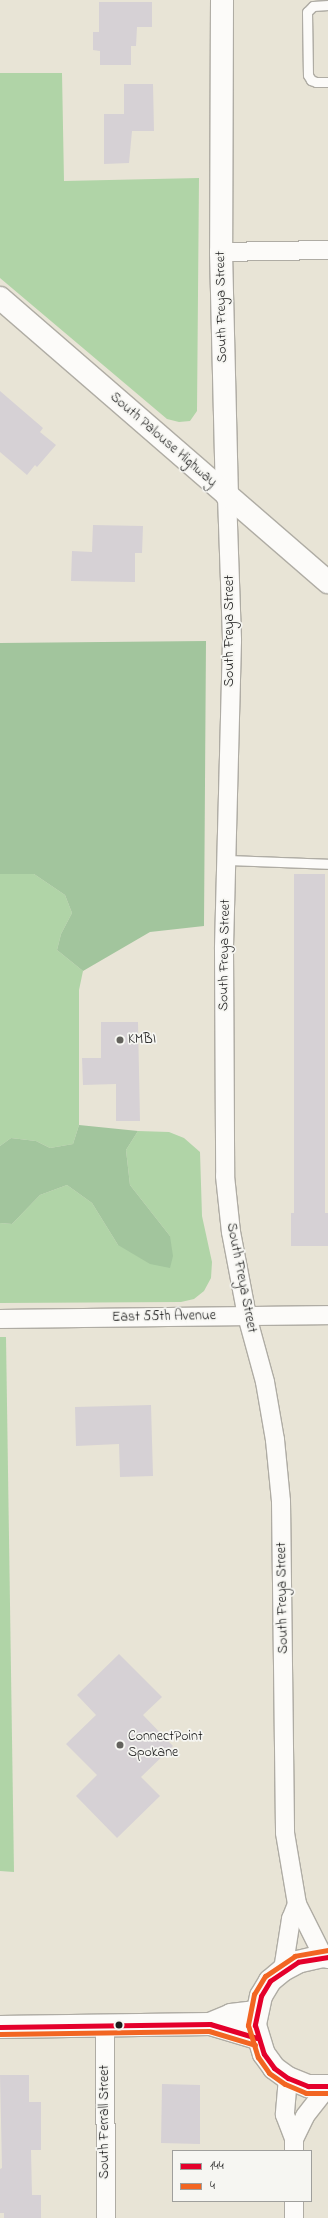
<!DOCTYPE html>
<style>
body{margin:0}
#map{position:relative;width:328px;height:2218px;overflow:hidden;background:#e8e4d6;font-family:"Indie Flower",sans-serif}
div>[style]{position:absolute}
.green>*{inset:0;background:#b0d4a7}
.forest>*{inset:0;background:#a2c59d}
.building>*{inset:0;background:#d6d1d5}
.roads{filter:drop-shadow(1px 0 #afaca4) drop-shadow(-1px 0 #afaca4) drop-shadow(0 1px #afaca4) drop-shadow(0 -1px #afaca4)}
.lane>*{height:9px;margin:-4.5px;padding:0 4.5px;transform-origin:4.5px;border-radius:4.5px;background:#fcfbf9}
.street>*{height:18px;margin:-9px;padding:0 9px;transform-origin:9px;border-radius:9px;background:#fcfbf9}
.secondary>*{height:22px;margin:-11px;padding:0 11px;transform-origin:11px;border-radius:11px;background:#fcfbf9}
.bus-1>*{height:5px;margin:-2.5px;padding:0 2.5px;transform-origin:2.5px;border-radius:2.5px;background:#e4002b}
.bus-2>*{height:5px;margin:-2.5px;padding:0 2.5px;transform-origin:2.5px;border-radius:2.5px;background:#f26522}
.dots>*{width:11px;height:11px;translate:-50% -50%;box-sizing:border-box;border:2px solid #f6f6f2;border-radius:50%}
span{translate:-50% -50%;white-space:nowrap;text-align:center;line-height:1.15;-webkit-text-stroke:3.5px #f6f6f2;paint-order:stroke}
.street-label{font-size:14px;color:#1c1c1c}
.poi-label{font-size:14px;color:#1c1c1c}
.left{translate:0 -50%;text-align:left}
.legend{position:absolute;left:172px;top:2150px;width:140px;height:52px;box-sizing:border-box;background:#f6f6f2;border:1px solid #9f9f9c;margin:0;padding:5px 7px;list-style:none;font-size:12px;color:#1c1c1c}
.legend li{display:flex;align-items:center;gap:8px;height:20px}
.legend b{width:20px;border:1px solid #9f9f9c}
</style>
<div id="map">
<div class="green">
<i style="clip-path:polygon(0 73px,62px 73px,64px 181px,199px 178px,197px 411px,190px 421px,179px 422px,167px 419px,0 278px)"></i>
<i style="clip-path:polygon(0 874px,34px 874px,65px 895px,72px 913px,61px 934px,57px 950px,83px 971px,79px 990px,79px 1125px,73px 1144px,50px 1148px,36px 1141px,11px 1138px,0 1146px)"></i>
<i style="clip-path:polygon(138px 1131px,169px 1132px,184px 1138px,200px 1152px,202px 1216px,212px 1262px,211px 1278px,204px 1291px,194px 1299px,181px 1302px,0 1303px,0 1223px,12px 1224px,40px 1195px,67px 1185px,92px 1203px,118px 1245px,170px 1236px,130px 1185px,126px 1150px)"></i>
<i style="clip-path:polygon(0 1337px,6px 1337px,14px 1872px,0 1871px)"></i>
</div>
<div class="forest">
<i style="clip-path:polygon(206px 641px,204px 926px,150px 932px,83px 971px,57px 950px,61px 934px,72px 913px,65px 895px,34px 874px,0 874px,0 643px)"></i>
<i style="clip-path:polygon(79px 1125px,138px 1131px,126px 1150px,130px 1185px,170px 1236px,173px 1256px,170px 1268px,150px 1264px,118px 1245px,92px 1203px,67px 1185px,40px 1195px,12px 1224px,0 1223px,0 1146px,11px 1138px,36px 1141px,50px 1148px,73px 1144px)"></i>
</div>
<div class="building">
<i style="clip-path:polygon(99px 2px,152px 2px,152px 27px,137px 27px,136px 46px,131px 46px,131px 65px,100px 65px,100px 51px,93px 50px,93px 32px,99px 32px)"></i>
<i style="clip-path:polygon(124px 84px,153px 84px,154px 131px,132px 131px,129px 163px,104px 164px,104px 114px,124px 114px)"></i>
<i style="clip-path:polygon(0 391px,43px 428px,40px 432px,56px 445px,37px 467px,35px 465px,27px 475px,0 452px)"></i>
<i style="clip-path:polygon(93px 525px,143px 526px,142px 553px,135px 553px,135px 582px,71px 581px,72px 551px,92px 552px)"></i>
<i style="clip-path:polygon(294px 874px,325px 874px,325px 1213px,328px 1213px,328px 1246px,291px 1246px,291px 1213px,294px 1213px)"></i>
<i style="clip-path:polygon(101px 1022px,138px 1022px,140px 1121px,116px 1121px,116px 1084px,83px 1085px,82px 1058px,101px 1058px)"></i>
<i style="clip-path:polygon(151px 1405px,153px 1476px,120px 1477px,119px 1444px,76px 1446px,75px 1407px)"></i>
<i style="clip-path:polygon(119px 1654px,162px 1697px,143px 1715px,173px 1746px,141px 1777px,160px 1796px,117px 1838px,76px 1796px,97px 1775px,66px 1744px,96px 1715px,77px 1695px)"></i>
<i style="clip-path:polygon(0 2075px,29px 2075px,29px 2102px,41px 2102px,41px 2150px,31px 2150px,32px 2195px,41px 2195px,41px 2218px,4px 2218px,4px 2213px,0 2213px,0 2169px,2px 2168px)"></i>
<i style="clip-path:polygon(162px 2084px,200px 2085px,200px 2144px,161px 2143px)"></i>
</div>
<div class="roads">
<div class="lane">
<i style="left:328px;top:5px;width:15px;rotate:176deg"></i>
<i style="left:313px;top:6px;width:8px;rotate:135deg"></i>
<i style="left:307px;top:12px;width:63px;rotate:89.1deg"></i>
<i style="left:308px;top:75px;width:6px;rotate:59deg"></i>
<i style="left:311px;top:80px;width:5px;rotate:22deg"></i>
<i style="left:316px;top:82px;width:12px"></i>
<i style="left:226px;top:860px;width:102px;rotate:2.2deg"></i>
</div>
<div class="street">
<i style="left:221px;top:252px;width:107px;rotate:-1.1deg"></i>
<i style="left:227px;top:496px;width:145px;rotate:88deg"></i>
<i style="left:232px;top:641px;width:308px;rotate:91.5deg"></i>
<i style="left:224px;top:949px;width:227px;rotate:89.7deg"></i>
<i style="left:225px;top:1176px;width:56px;rotate:83.9deg"></i>
<i style="left:231px;top:1232px;width:86px;rotate:79.2deg"></i>
<i style="left:247px;top:1316px;width:68px;rotate:74.7deg"></i>
<i style="left:265px;top:1382px;width:59px;rotate:80.2deg"></i>
<i style="left:275px;top:1440px;width:61px;rotate:84.4deg"></i>
<i style="left:281px;top:1501px;width:332px;rotate:89.3deg"></i>
<i style="left:285px;top:1833px;width:72px;rotate:80.4deg"></i>
<i style="left:297px;top:1904px;width:58px;rotate:63.4deg"></i>
<i style="left:0;top:1319px;width:328px;rotate:-0.7deg"></i>
<i style="left:283px;top:1970px;width:52px;rotate:-81.1deg"></i>
<i style="left:291px;top:1919px;width:16px;rotate:-68deg"></i>
<i style="left:105px;top:2026px;width:192px;rotate:89.7deg"></i>
<i style="left:288px;top:2078px;width:37px;rotate:95deg"></i>
<i style="left:285px;top:2115px;width:26px;rotate:69deg"></i>
<i style="left:294px;top:2139px;width:12px;rotate:90deg"></i>
<i style="left:294px;top:2139px;width:25px;rotate:-64deg"></i>
<i style="left:305px;top:2116px;width:37px;rotate:-52deg"></i>
<i style="left:294px;top:2201px;width:17px;rotate:90deg"></i>
</div>
<div class="secondary">
<i style="left:222px;top:0;width:252px;rotate:90.2deg"></i>
<i style="left:221px;top:252px;width:244px;rotate:88.6deg"></i>
<i style="left:0;top:298px;width:434px;rotate:40.9deg"></i>
<i style="left:328px;top:1957px;width:5px;rotate:-169deg"></i>
<i style="left:323px;top:1956px;width:26px;rotate:167deg"></i>
<i style="left:298px;top:1962px;width:17px;rotate:152deg"></i>
<i style="left:283px;top:1970px;width:17px;rotate:140deg"></i>
<i style="left:270px;top:1981px;width:17px;rotate:121deg"></i>
<i style="left:261px;top:1996px;width:30px;rotate:102deg"></i>
<i style="left:255px;top:2025px;width:30px;rotate:73deg"></i>
<i style="left:264px;top:2054px;width:17px;rotate:54deg"></i>
<i style="left:274px;top:2068px;width:17px;rotate:36deg"></i>
<i style="left:288px;top:2078px;width:22px;rotate:22deg"></i>
<i style="left:308px;top:2086px;width:20px"></i>
<i style="left:210px;top:2024px;width:23px;rotate:-23deg"></i>
<i style="left:231px;top:2015px;width:25px;rotate:-7deg"></i>
<i style="left:0;top:2027px;width:210px;rotate:-0.8deg"></i>
<i style="left:210px;top:2024px;width:49px;rotate:16.6deg"></i>
</div>
</div>
<div class="bus-1">
<i style="left:328px;top:1957px;width:30px;rotate:171deg"></i>
<i style="left:298px;top:1962px;width:34px;rotate:146deg"></i>
<i style="left:270px;top:1981px;width:17px;rotate:121deg"></i>
<i style="left:261px;top:1996px;width:30px;rotate:102deg"></i>
<i style="left:255px;top:2025px;width:30px;rotate:73deg"></i>
<i style="left:264px;top:2054px;width:17px;rotate:54deg"></i>
<i style="left:274px;top:2068px;width:17px;rotate:36deg"></i>
<i style="left:288px;top:2078px;width:22px;rotate:22deg"></i>
<i style="left:308px;top:2086px;width:20px"></i>
<i style="left:0;top:2027px;width:210px;rotate:-0.8deg"></i>
<i style="left:210px;top:2024px;width:49px;rotate:16.6deg"></i>
</div>
<div class="bus-2">
<i style="left:328px;top:1950px;width:34px;rotate:170deg"></i>
<i style="left:295px;top:1956px;width:36px;rotate:146deg"></i>
<i style="left:265px;top:1976px;width:21px;rotate:121deg"></i>
<i style="left:254px;top:1994px;width:32px;rotate:101deg"></i>
<i style="left:248px;top:2025px;width:34px;rotate:73deg"></i>
<i style="left:258px;top:2057px;width:19px;rotate:55deg"></i>
<i style="left:269px;top:2073px;width:19px;rotate:35deg"></i>
<i style="left:285px;top:2084px;width:23px;rotate:23deg"></i>
<i style="left:306px;top:2093px;width:22px"></i>
<i style="left:0;top:2034px;width:209px;rotate:-0.8deg"></i>
<i style="left:209px;top:2031px;width:48px;rotate:16.9deg"></i>
</div>
<div class="dots">
<i style="left:120px;top:1040px;background:#63625d"></i>
<i style="left:120px;top:1745px;background:#63625d"></i>
<i style="left:119px;top:2025px;background:#1c1c1c"></i>
</div>
<div class="street-label">
<span style="left:222px;top:307px;rotate:-91deg">South Freya Street</span>
<span style="left:163px;top:440px;rotate:41deg">South Palouse Highway</span>
<span style="left:230px;top:631px;rotate:-90deg">South Freya Street</span>
<span style="left:225px;top:955px;rotate:-89deg">South Freya Street</span>
<span style="left:241px;top:1278px;rotate:79deg">South Freya Street</span>
<span style="left:164px;top:1317px;rotate:-1deg">East 55th Avenue</span>
<span style="left:283px;top:1598px;rotate:-91deg">South Freya Street</span>
<span style="left:105px;top:2122px;rotate:-90deg">South Ferrall Street</span>
</div>
<div class="poi-label">
<span class="left" style="left:128px;top:1040px">KMBI</span>
<span class="left" style="left:128px;top:1745px">ConnectPoint<br>Spokane</span>
</div>
<ul class="legend">
<li><b style="height:5px;background:#e4002b"></b>144</li>
<li><b style="height:5px;background:#f26522"></b>4</li>
</ul>
</div>
